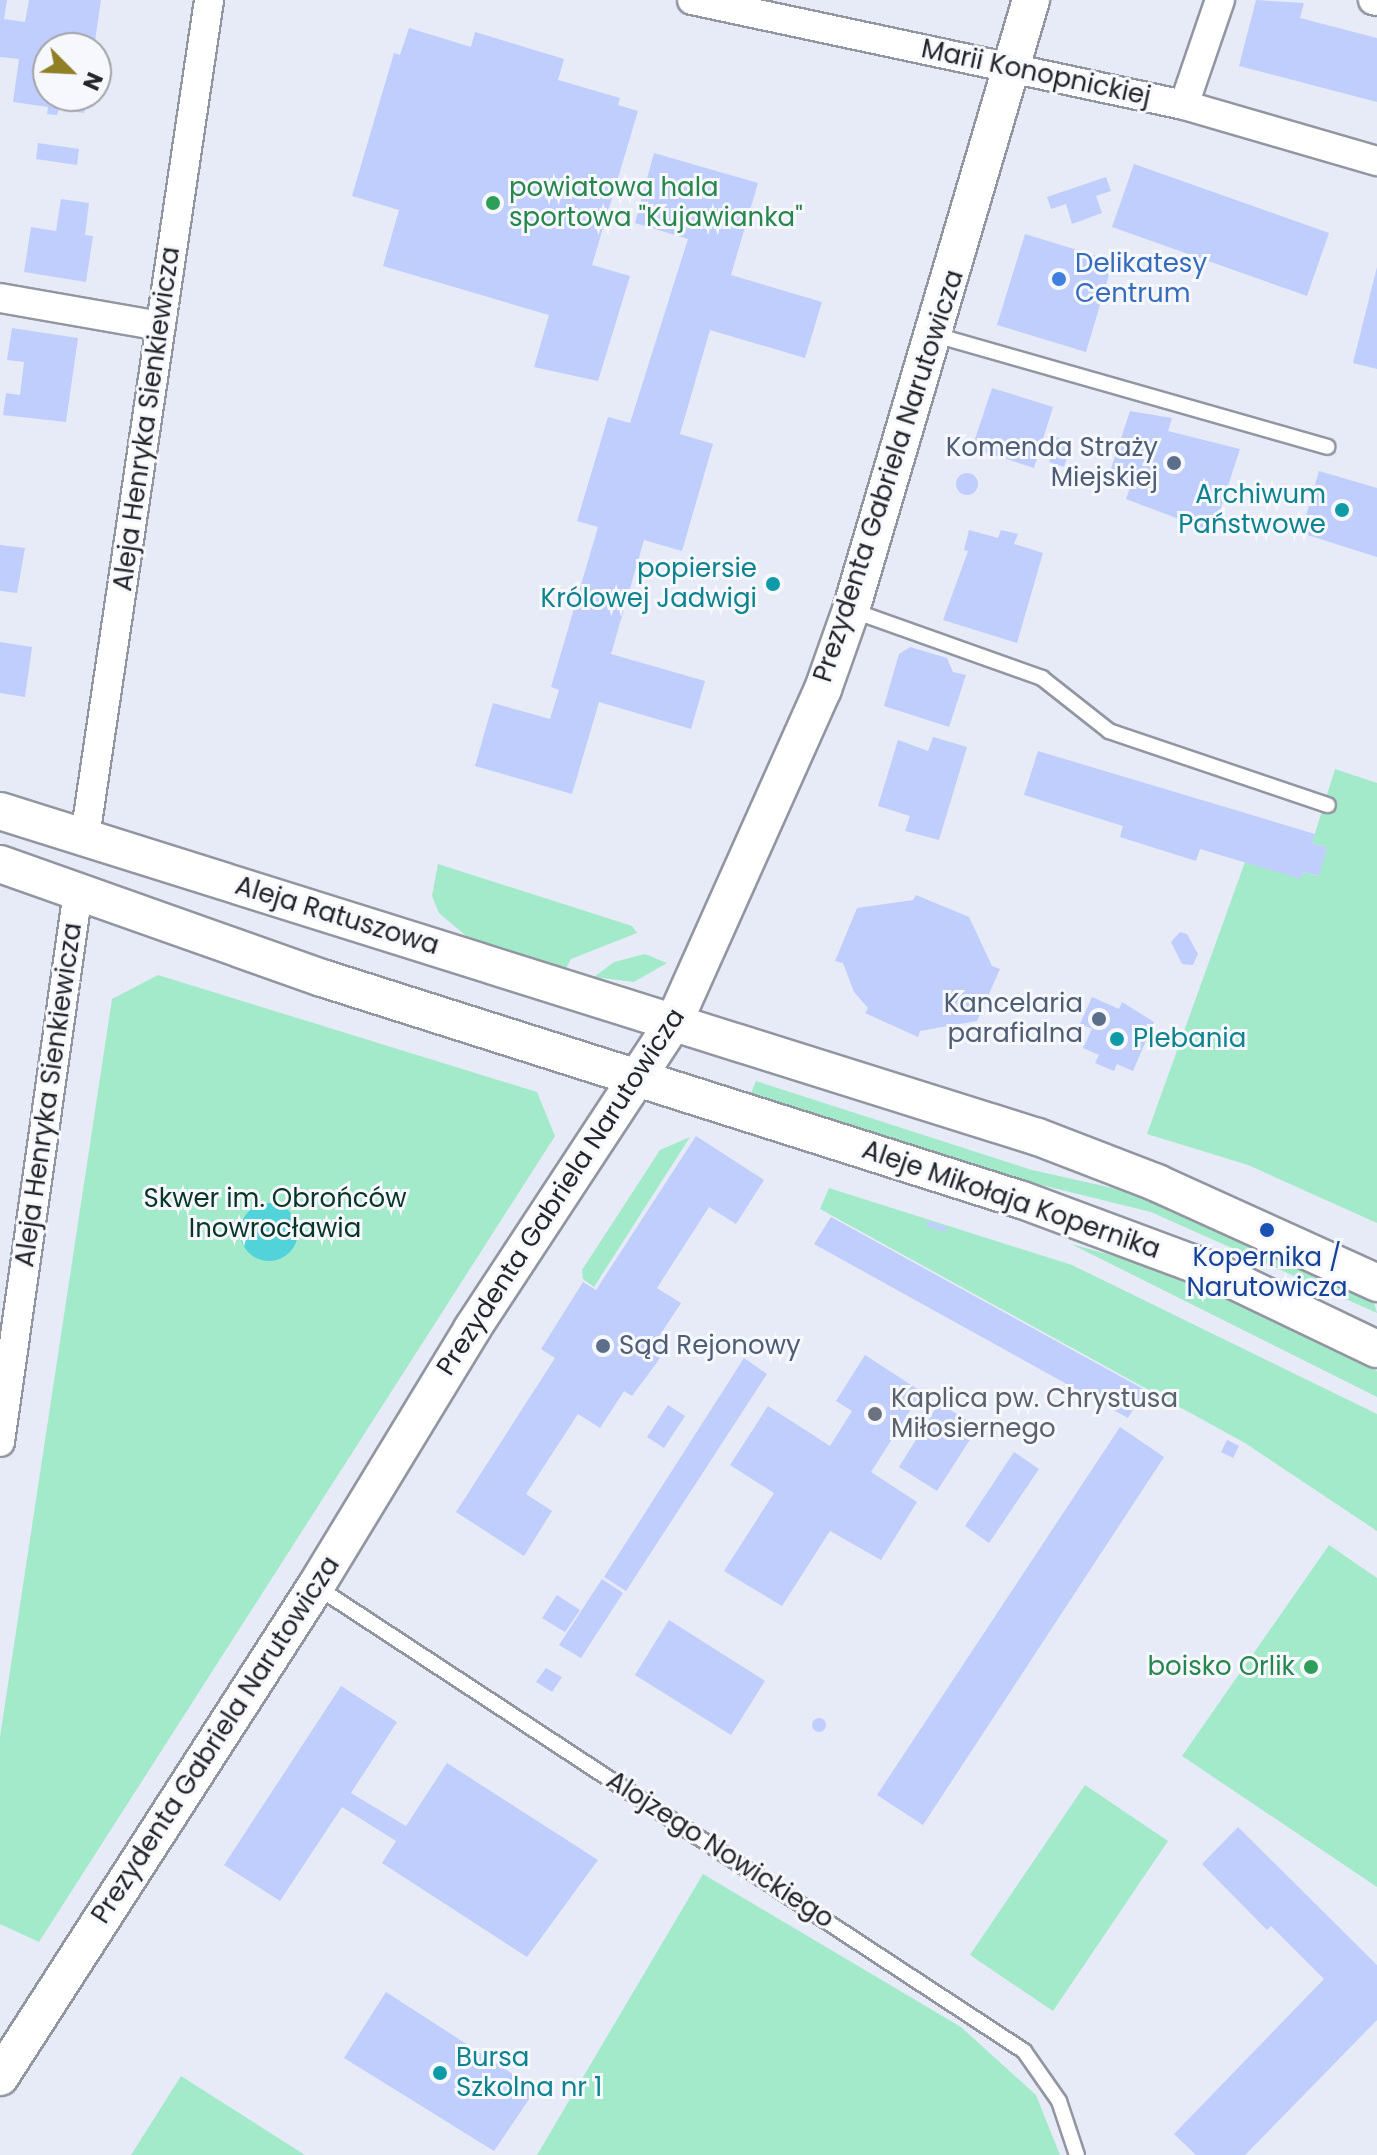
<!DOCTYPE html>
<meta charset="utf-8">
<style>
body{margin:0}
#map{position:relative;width:1377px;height:2155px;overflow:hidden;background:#e7ebf7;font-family:Poppins,sans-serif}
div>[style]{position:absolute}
.green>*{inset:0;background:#a3eaca}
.water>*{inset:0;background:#51d3d9}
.round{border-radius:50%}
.building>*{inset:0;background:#bfcefc}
.roads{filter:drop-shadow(2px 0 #9296a1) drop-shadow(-2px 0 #9296a1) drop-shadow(0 2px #9296a1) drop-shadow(0 -2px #9296a1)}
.service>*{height:14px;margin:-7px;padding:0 7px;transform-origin:7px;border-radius:7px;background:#fff}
.minor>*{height:28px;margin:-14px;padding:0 14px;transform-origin:14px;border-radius:14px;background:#fff}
.tertiary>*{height:36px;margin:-18px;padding:0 18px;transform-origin:18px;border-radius:18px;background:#fff}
.dots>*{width:22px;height:22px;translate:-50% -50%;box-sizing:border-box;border:4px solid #f7f8fd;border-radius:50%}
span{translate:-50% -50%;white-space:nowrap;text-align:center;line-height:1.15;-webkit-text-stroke:6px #f7f8fd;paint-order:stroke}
.street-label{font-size:26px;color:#232529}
.leisure-label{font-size:26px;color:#27864d}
.left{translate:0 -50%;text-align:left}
.right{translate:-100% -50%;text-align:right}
.shop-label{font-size:26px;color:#366cbe}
.service-label{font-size:26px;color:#4e5e75}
.culture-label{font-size:26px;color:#0d838f}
.park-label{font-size:26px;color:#083626}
.transit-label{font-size:26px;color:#164399}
.worship-label{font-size:26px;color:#5b616d}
.north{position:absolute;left:32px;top:32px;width:80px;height:80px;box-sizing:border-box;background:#f7f8fd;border:2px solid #a2a4a8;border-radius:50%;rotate:114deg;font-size:22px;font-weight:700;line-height:32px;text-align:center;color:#232529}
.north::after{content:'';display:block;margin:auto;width:28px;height:36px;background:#907f25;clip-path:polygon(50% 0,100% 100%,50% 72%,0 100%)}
</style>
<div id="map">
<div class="green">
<i style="clip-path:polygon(1335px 769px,1377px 783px,1377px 1223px,1248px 1165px,1147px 1134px,1245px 862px,1301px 878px,1303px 872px,1318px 876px,1327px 847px,1312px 843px)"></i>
<i style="clip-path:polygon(438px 864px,632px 926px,637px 933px,571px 959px,566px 968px,471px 940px,439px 913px,432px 896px)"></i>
<i style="clip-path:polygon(645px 954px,667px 963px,634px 982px,594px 977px,614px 962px)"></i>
<i style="clip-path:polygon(158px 975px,537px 1092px,555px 1136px,39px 1942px,0 1924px,0 1737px,112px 999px)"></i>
<i style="clip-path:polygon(756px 1081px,1032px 1170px,1126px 1191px,1373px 1299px,1377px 1313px,1151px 1212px,1017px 1179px,751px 1093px)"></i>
<i style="clip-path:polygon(690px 1137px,594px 1287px,583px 1279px,582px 1270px,660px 1150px)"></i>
<i style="clip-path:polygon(829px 1188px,1072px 1265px,1377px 1414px,1377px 1531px,1245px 1443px,820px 1209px)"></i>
<i style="clip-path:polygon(1071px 1244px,1151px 1266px,1324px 1344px,1377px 1371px,1377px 1397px)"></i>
<i style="clip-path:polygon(1329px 1545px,1377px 1578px,1377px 1887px,1182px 1756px)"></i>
<i style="clip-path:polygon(1085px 1785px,1168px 1841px,1053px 2011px,970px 1955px)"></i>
<i style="clip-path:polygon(703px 1874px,961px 2027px,1036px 2095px,1060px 2155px,537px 2155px)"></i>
<i style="clip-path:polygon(181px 2076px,305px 2155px,131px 2155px)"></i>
</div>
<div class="water">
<i class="round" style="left:240px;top:1203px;width:58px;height:58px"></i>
</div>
<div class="building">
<i style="clip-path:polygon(0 0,7px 0,4px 19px,25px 22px,29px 0,101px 0,94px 48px,48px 48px,48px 96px,87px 96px,84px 113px,59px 109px,57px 115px,47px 114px,48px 107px,13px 102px,19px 59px,0 57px)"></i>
<i style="clip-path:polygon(1256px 0,1304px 3px,1300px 18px,1377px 38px,1377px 102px,1239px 66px)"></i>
<i style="clip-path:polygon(409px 28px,471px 47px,475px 32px,564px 59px,558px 80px,620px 98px,618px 105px,638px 111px,592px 265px,630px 276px,598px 381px,534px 367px,549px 315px,383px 266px,399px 210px,352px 196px,394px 53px,400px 55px)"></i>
<i style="clip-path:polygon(38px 143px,79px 149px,77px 165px,36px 159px)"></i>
<i style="clip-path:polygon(654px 153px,758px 183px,731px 275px,822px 302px,805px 358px,710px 330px,680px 434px,713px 444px,682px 551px,644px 540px,611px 654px,705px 681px,691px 729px,599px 702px,572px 794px,475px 766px,493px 703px,550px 719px,559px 690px,551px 687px,598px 527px,577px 521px,608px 417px,630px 423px,688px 239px,635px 223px)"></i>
<i style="clip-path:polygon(1134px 164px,1329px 233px,1307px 296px,1112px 227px)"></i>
<i style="clip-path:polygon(1106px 177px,1111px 191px,1096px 196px,1102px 213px,1072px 224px,1066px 204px,1051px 209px,1047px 197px)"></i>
<i style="clip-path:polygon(61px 199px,89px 203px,85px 235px,93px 236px,86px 282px,24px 272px,31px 227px,56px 231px)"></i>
<i style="clip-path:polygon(1025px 234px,1113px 261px,1086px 352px,997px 325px)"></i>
<i style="clip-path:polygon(1377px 267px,1377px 369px,1353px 363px)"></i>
<i style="clip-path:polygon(12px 328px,78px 338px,66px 422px,3px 415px,6px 393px,20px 395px,24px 362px,7px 360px)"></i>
<i style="clip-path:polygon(992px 388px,1053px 407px,1034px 468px,972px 448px)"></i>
<i style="clip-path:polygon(1130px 411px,1172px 418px,1168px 431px,1240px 449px,1213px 532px,1126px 499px,1131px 485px,1108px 478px)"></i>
<i style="clip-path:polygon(1057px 437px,1072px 442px,1064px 467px,1049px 462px)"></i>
<i style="clip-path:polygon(1319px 471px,1377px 488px,1377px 557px,1301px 533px)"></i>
<i class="round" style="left:956px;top:473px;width:22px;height:22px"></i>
<i style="clip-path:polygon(969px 530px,998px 538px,1001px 530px,1018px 534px,1014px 544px,1043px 553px,1017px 643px,943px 620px,968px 551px,964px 550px)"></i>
<i style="clip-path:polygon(0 545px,25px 548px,17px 593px,0 591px)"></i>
<i style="clip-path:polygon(0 642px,32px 647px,25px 697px,0 693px)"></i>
<i style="clip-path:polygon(910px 647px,947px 658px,953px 672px,966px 675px,949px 727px,884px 706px,899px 654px)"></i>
<i style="clip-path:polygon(933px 737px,967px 747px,939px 840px,905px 831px,910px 816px,878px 806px,898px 740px,928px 751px)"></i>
<i style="clip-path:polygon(1038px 751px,1315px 834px,1312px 843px,1327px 847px,1319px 876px,1303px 872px,1301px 879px,1200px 849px,1196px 861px,1120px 837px,1123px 826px,1024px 795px)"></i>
<i style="clip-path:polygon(916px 895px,969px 917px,992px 966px,1000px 969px,977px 1021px,920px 1031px,918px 1037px,865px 1013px,868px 1008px,854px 992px,843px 963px,835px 961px,857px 908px,913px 900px)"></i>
<i style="clip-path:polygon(1180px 932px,1187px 934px,1198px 954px,1193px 965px,1182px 964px,1171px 942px)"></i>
<i style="clip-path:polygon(1092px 997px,1119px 1009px,1122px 1002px,1154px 1022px,1133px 1071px,1117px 1064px,1114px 1071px,1095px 1063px,1099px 1055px,1083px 1048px,1092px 1029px,1080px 1024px)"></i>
<i style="clip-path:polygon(696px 1136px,764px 1180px,736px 1224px,709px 1207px,657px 1288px,681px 1303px,658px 1338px,666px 1343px,658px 1361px,632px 1396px,624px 1391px,600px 1428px,578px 1414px,526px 1494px,552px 1511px,524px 1556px,456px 1512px,555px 1358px,541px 1349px,583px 1282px,596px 1290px)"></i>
<i style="clip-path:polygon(831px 1217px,1145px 1390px,1128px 1418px,814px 1244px)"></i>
<i style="clip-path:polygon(928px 1221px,947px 1227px,945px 1232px,926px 1226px)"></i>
<i style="clip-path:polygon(865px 1355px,922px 1392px,871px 1472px,917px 1502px,881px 1560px,830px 1531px,782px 1606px,724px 1571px,774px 1493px,730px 1465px,768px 1406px,830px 1446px,852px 1411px,836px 1401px)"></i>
<i style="clip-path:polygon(744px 1358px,767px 1374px,626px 1591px,604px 1577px)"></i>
<i style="clip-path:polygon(939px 1403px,978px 1427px,937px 1491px,899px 1467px)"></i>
<i style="clip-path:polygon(668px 1405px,685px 1416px,664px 1448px,647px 1437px)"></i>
<i style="clip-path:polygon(1120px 1427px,1164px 1457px,923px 1825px,877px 1795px)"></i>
<i style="clip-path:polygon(1227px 1440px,1239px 1446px,1233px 1458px,1221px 1452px)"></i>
<i style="clip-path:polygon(1014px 1452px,1039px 1469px,989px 1543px,965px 1526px)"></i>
<i style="clip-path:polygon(602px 1579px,623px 1593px,581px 1658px,559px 1645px)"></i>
<i style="clip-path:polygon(557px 1595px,580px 1610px,565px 1632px,542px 1618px)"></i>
<i style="clip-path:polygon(669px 1620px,765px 1681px,731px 1735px,635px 1675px)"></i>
<i style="clip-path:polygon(546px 1668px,562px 1677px,552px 1692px,536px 1682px)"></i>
<i style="clip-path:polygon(341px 1686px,397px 1722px,351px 1793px,406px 1826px,447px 1763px,598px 1860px,527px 1957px,382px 1863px,396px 1841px,342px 1807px,280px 1901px,224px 1865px)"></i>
<i class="round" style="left:812px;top:1718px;width:14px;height:14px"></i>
<i style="clip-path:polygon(1238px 1827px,1377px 1965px,1377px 2020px,1245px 2155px,1196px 2155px,1174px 2134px,1324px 1979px,1271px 1926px,1267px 1930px,1202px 1864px)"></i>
<i style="clip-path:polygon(386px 1992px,536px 2089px,494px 2151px,344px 2058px)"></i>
</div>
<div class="roads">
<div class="service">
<i style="left:935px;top:335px;width:408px;rotate:15.9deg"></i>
<i style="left:851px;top:610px;width:203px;rotate:19.6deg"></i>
<i style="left:1042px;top:678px;width:85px;rotate:38.3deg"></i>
<i style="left:1109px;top:731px;width:231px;rotate:18.7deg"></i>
<i style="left:317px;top:1587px;width:846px;rotate:33.28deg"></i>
<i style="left:1024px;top:2051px;width:61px;rotate:55deg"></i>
<i style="left:1059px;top:2101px;width:57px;rotate:71.6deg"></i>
</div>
<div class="minor">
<i style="left:692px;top:0;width:503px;rotate:12.05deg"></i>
<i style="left:1184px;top:105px;width:201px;rotate:16.2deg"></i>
<i style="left:1373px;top:0;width:4px;rotate:14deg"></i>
<i style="left:1184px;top:105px;width:111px;rotate:-71.1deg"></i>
<i style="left:0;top:298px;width:163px;rotate:9.9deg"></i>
<i style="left:85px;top:837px;width:846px;rotate:-81.57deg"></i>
<i style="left:0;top:1442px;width:556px;rotate:-81.94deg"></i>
</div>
<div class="tertiary">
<i style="left:0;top:811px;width:1088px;rotate:17.44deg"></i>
<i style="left:1038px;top:1137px;width:128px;rotate:21.1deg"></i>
<i style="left:1157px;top:1183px;width:242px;rotate:24.4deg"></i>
<i style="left:0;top:864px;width:342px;rotate:19.5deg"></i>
<i style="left:322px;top:978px;width:734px;rotate:17.6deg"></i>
<i style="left:1022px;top:1200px;width:207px;rotate:20.4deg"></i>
<i style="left:1216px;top:1272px;width:178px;rotate:25.6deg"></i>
<i style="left:0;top:2077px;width:584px;rotate:-57.24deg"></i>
<i style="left:316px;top:1586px;width:301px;rotate:-58.7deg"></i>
<i style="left:472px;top:1329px;width:367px;rotate:-56.7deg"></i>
<i style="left:674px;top:1022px;width:365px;rotate:-65.9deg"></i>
<i style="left:823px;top:689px;width:84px;rotate:-70.5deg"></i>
<i style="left:851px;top:610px;width:636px;rotate:-73.56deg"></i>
</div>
</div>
<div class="dots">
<i style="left:493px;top:203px;background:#2e9e5b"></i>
<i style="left:1059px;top:279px;background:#3f7fe0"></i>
<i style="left:1174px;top:463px;background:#5c6f8a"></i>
<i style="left:1342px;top:510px;background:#0f9aa8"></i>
<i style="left:773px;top:584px;background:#0f9aa8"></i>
<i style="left:1099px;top:1019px;background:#5c6f8a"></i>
<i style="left:1117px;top:1039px;background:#0f9aa8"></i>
<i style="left:1267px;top:1230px;background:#1a4fb4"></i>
<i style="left:603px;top:1346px;background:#5c6f8a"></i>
<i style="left:875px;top:1414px;background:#6b7280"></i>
<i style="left:1311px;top:1667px;background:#2e9e5b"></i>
<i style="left:440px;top:2073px;background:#0f9aa8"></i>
</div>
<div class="street-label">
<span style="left:1036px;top:73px;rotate:12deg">Marii Konopnickiej</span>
<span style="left:147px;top:419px;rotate:-82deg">Aleja Henryka Sienkiewicza</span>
<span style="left:889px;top:476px;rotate:-72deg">Prezydenta Gabriela Narutowicza</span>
<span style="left:337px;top:916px;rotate:17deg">Aleja Ratuszowa</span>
<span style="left:49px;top:1095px;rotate:-82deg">Aleja Henryka Sienkiewicza</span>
<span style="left:561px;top:1192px;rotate:-57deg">Prezydenta Gabriela Narutowicza</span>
<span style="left:1011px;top:1200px;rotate:19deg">Aleje Mikołaja Kopernika</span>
<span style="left:216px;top:1740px;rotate:-57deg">Prezydenta Gabriela Narutowicza</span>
<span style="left:720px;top:1850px;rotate:33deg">Alojzego Nowickiego</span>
</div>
<div class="leisure-label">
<span class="left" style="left:509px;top:203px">powiatowa hala<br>sportowa "Kujawianka"</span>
<span class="right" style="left:1295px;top:1667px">boisko Orlik</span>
</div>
<div class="shop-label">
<span class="left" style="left:1075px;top:279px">Delikatesy<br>Centrum</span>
</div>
<div class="service-label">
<span class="right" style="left:1158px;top:463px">Komenda Straży<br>Miejskiej</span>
<span class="right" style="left:1083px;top:1019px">Kancelaria<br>parafialna</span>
<span class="left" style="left:619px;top:1346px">Sąd Rejonowy</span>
</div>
<div class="culture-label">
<span class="right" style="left:1326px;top:510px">Archiwum<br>Państwowe</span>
<span class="right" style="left:757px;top:584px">popiersie<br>Królowej Jadwigi</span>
<span class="left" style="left:1133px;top:1039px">Plebania</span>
<span class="left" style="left:456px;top:2073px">Bursa<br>Szkolna nr 1</span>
</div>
<div class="park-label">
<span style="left:275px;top:1214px">Skwer im. Obrońców<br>Inowrocławia</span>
</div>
<div class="transit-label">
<span style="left:1267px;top:1273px">Kopernika /<br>Narutowicza</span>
</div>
<div class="worship-label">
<span class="left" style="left:891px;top:1414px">Kaplica pw. Chrystusa<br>Miłosiernego</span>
</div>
<div class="north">N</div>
</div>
